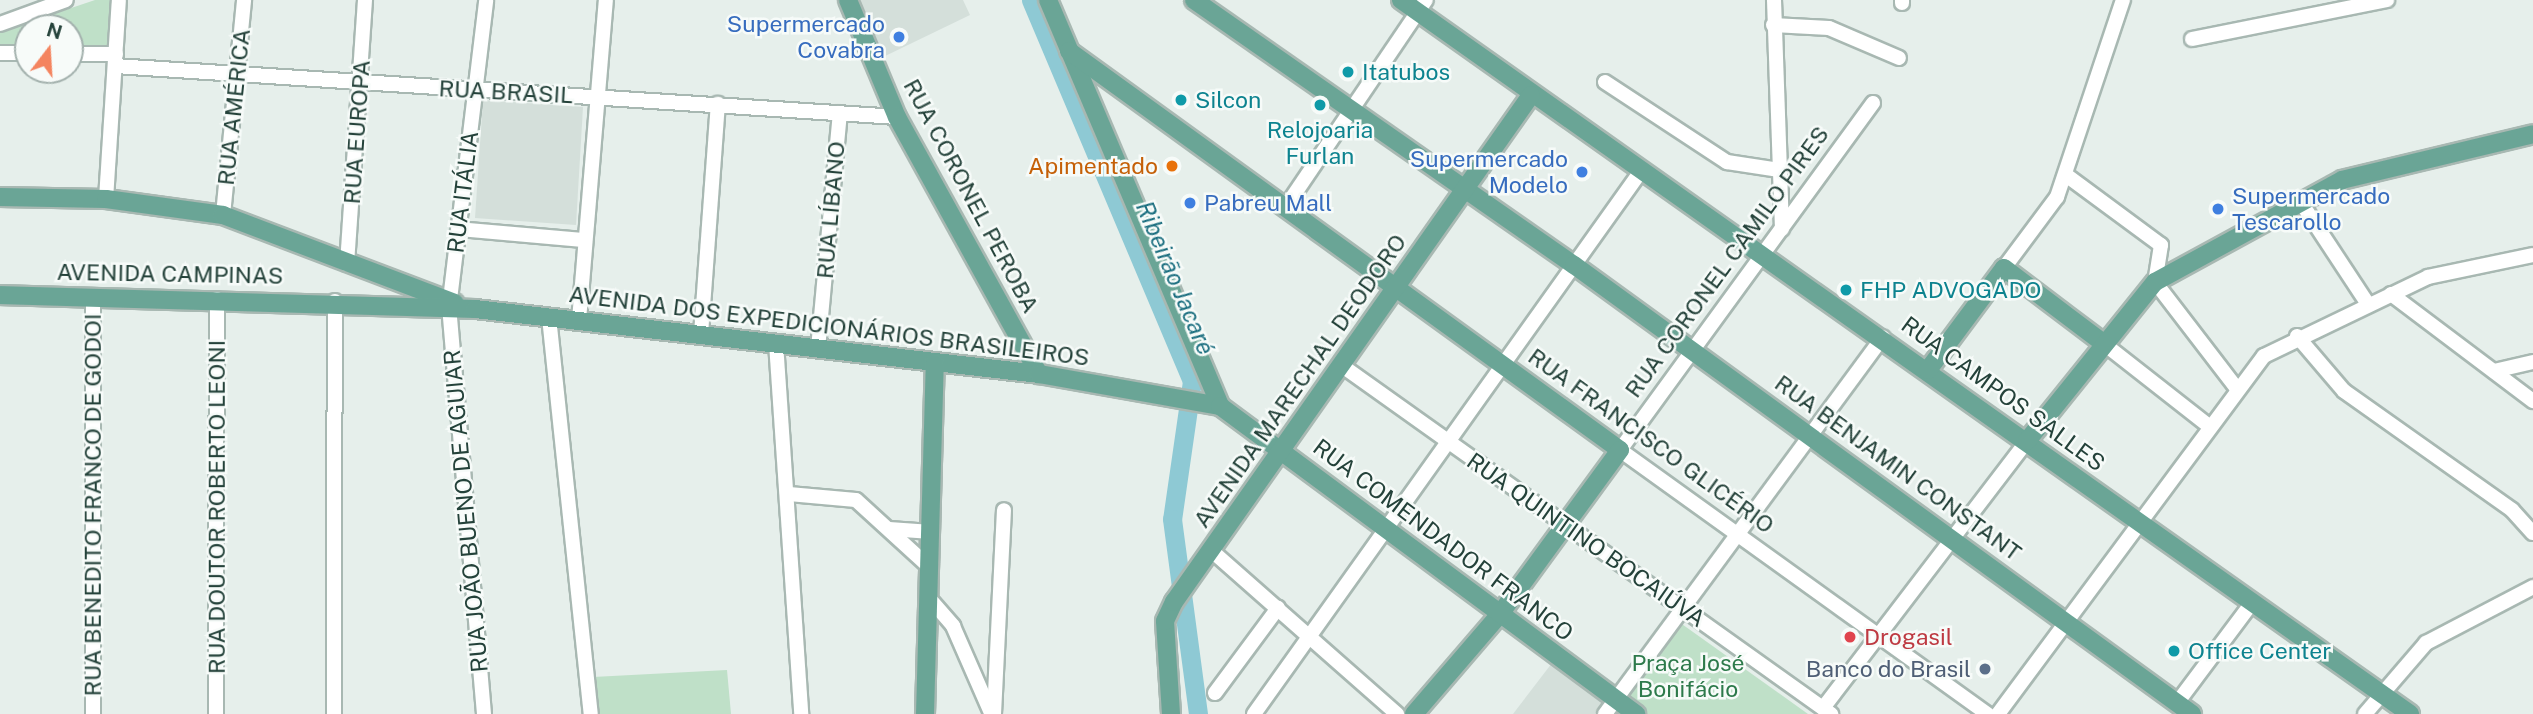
<!DOCTYPE html>
<meta charset="utf-8">
<style>
body{margin:0}
#map{position:relative;width:2533px;height:714px;overflow:hidden;background:#e6efeb;font-family:"Public Sans",sans-serif}
div>[style]{position:absolute}
.built>*{inset:0;background:#d4dfda}
.green>*{inset:0;background:#bfe0c8}
.river>*{height:19px;margin:-9.5px;padding:0 9.5px;transform-origin:9.5px;border-radius:9.5px;background:#8ec9d4}
.roads{filter:drop-shadow(2px 0 #a8b8b2) drop-shadow(-2px 0 #a8b8b2) drop-shadow(0 2px #a8b8b2) drop-shadow(0 -2px #a8b8b2)}
.minor>*{height:14px;margin:-7px;padding:0 7px;transform-origin:7px;border-radius:7px;background:#fff}
.major>*{height:18px;margin:-9px;padding:0 9px;transform-origin:9px;border-radius:9px;background:#6aa596}
.dots>*{width:19px;height:19px;translate:-50% -50%;box-sizing:border-box;border:4px solid #f7fbf9;border-radius:50%}
span{translate:-50% -50%;white-space:nowrap;text-align:center;line-height:1.15;-webkit-text-stroke:5px #f7fbf9;paint-order:stroke}
.shop-label{font-size:23px;color:#366cbe}
.right{translate:-100% -50%;text-align:right}
.left{translate:0 -50%;text-align:left}
.culture-label{font-size:23px;color:#0d838f}
.street-label{font-size:23px;color:#24423a}
.food-label{font-size:23px;color:#c56008}
.health-label{font-size:23px;color:#be3a42}
.park-label{font-size:23px;color:#2d7a4b}
.service-label{font-size:23px;color:#4e5e75}
.water-label{font-size:24px;color:#1c6f80;font-style:italic}
.north{position:absolute;left:14px;top:14px;width:70px;height:70px;box-sizing:border-box;background:#f7fbf9;border:2px solid #a3b1ad;border-radius:50%;rotate:17deg;font-size:19px;font-weight:700;line-height:28px;text-align:center;color:#24423a}
.north::after{content:'';display:block;margin:auto;width:24px;height:32px;background:#f4845f;clip-path:polygon(50% 0,100% 100%,50% 72%,0 100%)}
</style>
<div id="map">
<div class="built">
<i style="clip-path:polygon(857px 0,963px 0,970px 15px,881px 58px)"></i>
<i style="clip-path:polygon(483px 100px,583px 107px,576px 225px,475px 218px)"></i>
<i style="clip-path:polygon(1552px 663px,1604px 702px,1595px 714px,1513px 714px)"></i>
</div>
<div class="green">
<i style="clip-path:polygon(95px 0,112px 0,110px 46px,70px 47px,70px 28px,28px 28px,28px 49px,0 50px,0 32px)"></i>
<i style="clip-path:polygon(1679px 622px,1808px 714px,1646px 714px,1624px 698px)"></i>
<i style="clip-path:polygon(727px 670px,731px 714px,596px 714px,593px 677px)"></i>
</div>
<div class="river">
<i style="left:1031px;top:0;width:414px;rotate:67.1deg"></i>
<i style="left:1192px;top:381px;width:139px;rotate:98.2deg"></i>
<i style="left:1172px;top:519px;width:197px;rotate:82.4deg"></i>
</div>
<div class="roads">
<div class="minor">
<i style="left:1774px;top:0;width:229px;rotate:88deg"></i>
<i style="left:1902px;top:3px;width:3px;rotate:-90deg"></i>
<i style="left:0;top:24px;width:70px;rotate:-20deg"></i>
<i style="left:1773px;top:25px;width:56px;rotate:3.1deg"></i>
<i style="left:1829px;top:28px;width:76px;rotate:23.2deg"></i>
<i style="left:2192px;top:39px;width:199px;rotate:-11.3deg"></i>
<i style="left:0;top:53px;width:28px"></i>
<i style="left:70px;top:54px;width:46px"></i>
<i style="left:115px;top:66px;width:784px;rotate:3.73deg"></i>
<i style="left:1605px;top:82px;width:146px;rotate:33.3deg"></i>
<i style="left:1727px;top:162px;width:53px;rotate:8.7deg"></i>
<i style="left:1873px;top:103px;width:429px;rotate:126.1deg"></i>
<i style="left:1620px;top:450px;width:453px;rotate:35.7deg"></i>
<i style="left:2066px;top:175px;width:118px;rotate:36.4deg"></i>
<i style="left:2161px;top:245px;width:37px;rotate:99deg"></i>
<i style="left:2155px;top:282px;width:135px;rotate:52.5deg"></i>
<i style="left:106px;top:199px;width:199px;rotate:-86.3deg"></i>
<i style="left:2300px;top:201px;width:123px;rotate:56.6deg"></i>
<i style="left:1285px;top:208px;width:251px;rotate:-55.9deg"></i>
<i style="left:223px;top:215px;width:216px;rotate:-84.4deg"></i>
<i style="left:458px;top:229px;width:127px;rotate:5deg"></i>
<i style="left:347px;top:264px;width:265px;rotate:-86.1deg"></i>
<i style="left:2004px;top:268px;width:89px;rotate:-53.3deg"></i>
<i style="left:2057px;top:197px;width:208px;rotate:-71.5deg"></i>
<i style="left:2391px;top:294px;width:178px;rotate:37deg"></i>
<i style="left:549px;top:317px;width:399px;rotate:84deg"></i>
<i style="left:579px;top:320px;width:321px;rotate:-85.2deg"></i>
<i style="left:701px;top:334px;width:231px;rotate:-85.8deg"></i>
<i style="left:2297px;top:336px;width:72px;rotate:49.5deg"></i>
<i style="left:2344px;top:391px;width:206px;rotate:35.3deg"></i>
<i style="left:2512px;top:510px;width:31px;rotate:48deg"></i>
<i style="left:776px;top:343px;width:372px;rotate:86.1deg"></i>
<i style="left:2103px;top:343px;width:135px;rotate:38.1deg"></i>
<i style="left:818px;top:349px;width:237px;rotate:-84.7deg"></i>
<i style="left:1341px;top:365px;width:602px;rotate:35.46deg"></i>
<i style="left:2494px;top:371px;width:40px;rotate:-13deg"></i>
<i style="left:789px;top:494px;width:67px;rotate:5.1deg"></i>
<i style="left:856px;top:500px;width:95px;rotate:42.4deg"></i>
<i style="left:889px;top:529px;width:39px;rotate:4deg"></i>
<i style="left:1212px;top:551px;width:247px;rotate:41.4deg"></i>
<i style="left:929px;top:598px;width:37px;rotate:49deg"></i>
<i style="left:953px;top:626px;width:95px;rotate:66.4deg"></i>
<i style="left:1215px;top:693px;width:106px;rotate:-53.5deg"></i>
<i style="left:2177px;top:703px;width:124px;rotate:-53.2deg"></i>
<i style="left:1823px;top:708px;width:336px;rotate:-52.6deg"></i>
<i style="left:93px;top:714px;width:417px;rotate:-90deg"></i>
<i style="left:216px;top:714px;width:415px;rotate:-89.9deg"></i>
<i style="left:334px;top:714px;width:413px;rotate:-89.9deg"></i>
<i style="left:484px;top:714px;width:408px;rotate:-94.9deg"></i>
<i style="left:449px;top:308px;width:310px;rotate:-83.1deg"></i>
<i style="left:994px;top:714px;width:204px;rotate:-87.2deg"></i>
<i style="left:1254px;top:714px;width:667px;rotate:-54.52deg"></i>
<i style="left:1605px;top:714px;width:468px;rotate:-53.6deg"></i>
<i style="left:1998px;top:714px;width:446px;rotate:-53.4deg"></i>
<i style="left:2264px;top:356px;width:182px;rotate:-25.7deg"></i>
<i style="left:2428px;top:277px;width:107px;rotate:-11.8deg"></i>
<i style="left:2365px;top:714px;width:94px;rotate:-49.3deg"></i>
<i style="left:2426px;top:643px;width:121px;rotate:-27.6deg"></i>
</div>
<div class="major">
<i style="left:848px;top:0;width:127px;rotate:67.3deg"></i>
<i style="left:897px;top:117px;width:294px;rotate:61.1deg"></i>
<i style="left:1048px;top:0;width:441px;rotate:67deg"></i>
<i style="left:1194px;top:0;width:463px;rotate:34.9deg"></i>
<i style="left:1574px;top:265px;width:764px;rotate:36deg"></i>
<i style="left:1401px;top:0;width:1236px;rotate:35.28deg"></i>
<i style="left:1069px;top:51px;width:680px;rotate:35.91deg"></i>
<i style="left:1620px;top:450px;width:203px;rotate:126.2deg"></i>
<i style="left:1500px;top:614px;width:132px;rotate:130.7deg"></i>
<i style="left:0;top:197px;width:106px;rotate:1.1deg"></i>
<i style="left:106px;top:199px;width:118px;rotate:7.8deg"></i>
<i style="left:223px;top:215px;width:248px;rotate:20.8deg"></i>
<i style="left:0;top:295px;width:475px;rotate:1.7deg"></i>
<i style="left:475px;top:309px;width:568px;rotate:6.57deg"></i>
<i style="left:1039px;top:374px;width:184px;rotate:10deg"></i>
<i style="left:1220px;top:406px;width:518px;rotate:36.52deg"></i>
<i style="left:1928px;top:370px;width:127px;rotate:-53.3deg"></i>
<i style="left:2004px;top:268px;width:124px;rotate:37.1deg"></i>
<i style="left:2027px;top:441px;width:204px;rotate:-51.2deg"></i>
<i style="left:2155px;top:282px;width:213px;rotate:-28.6deg"></i>
<i style="left:2342px;top:180px;width:196px;rotate:-13.5deg"></i>
<i style="left:925px;top:714px;width:351px;rotate:-88.4deg"></i>
<i style="left:1171px;top:714px;width:93px;rotate:-93.7deg"></i>
<i style="left:1165px;top:621px;width:21px;rotate:-65deg"></i>
<i style="left:1174px;top:602px;width:620px;rotate:-54.85deg"></i>
</div>
</div>
<div class="dots">
<i style="left:899px;top:37px;background:#3f7fe0"></i>
<i style="left:1348px;top:72px;background:#0f9aa8"></i>
<i style="left:1181px;top:100px;background:#0f9aa8"></i>
<i style="left:1320px;top:105px;background:#0f9aa8"></i>
<i style="left:1172px;top:166px;background:#e8710a"></i>
<i style="left:1582px;top:172px;background:#3f7fe0"></i>
<i style="left:1190px;top:203px;background:#3f7fe0"></i>
<i style="left:2218px;top:209px;background:#3f7fe0"></i>
<i style="left:1846px;top:290px;background:#0f9aa8"></i>
<i style="left:1850px;top:637px;background:#e0444e"></i>
<i style="left:2174px;top:651px;background:#0f9aa8"></i>
<i style="left:1985px;top:669px;background:#5c6f8a"></i>
</div>
<div class="shop-label">
<span class="right" style="left:885px;top:37px">Supermercado<br>Covabra</span>
<span class="right" style="left:1568px;top:172px">Supermercado<br>Modelo</span>
<span class="left" style="left:2232px;top:209px">Supermercado<br>Tescarollo</span>
<span class="left" style="left:1204px;top:203px">Pabreu Mall</span>
</div>
<div class="culture-label">
<span class="left" style="left:1362px;top:72px">Itatubos</span>
<span class="left" style="left:1195px;top:100px">Silcon</span>
<span style="left:1320px;top:143px">Relojoaria<br>Furlan</span>
<span class="left" style="left:1860px;top:290px">FHP ADVOGADO</span>
<span class="left" style="left:2188px;top:651px">Office Center</span>
</div>
<div class="street-label">
<span style="left:506px;top:92px;rotate:3deg">RUA BRASIL</span>
<span style="left:234px;top:107px;rotate:-84deg">RUA AMÉRICA</span>
<span style="left:357px;top:132px;rotate:-86deg">RUA EUROPA</span>
<span style="left:463px;top:192px;rotate:-83deg">RUA ITÁLIA</span>
<span style="left:971px;top:196px;rotate:62deg">RUA CORONEL PEROBA</span>
<span style="left:831px;top:210px;rotate:-85deg">RUA LÍBANO</span>
<span style="left:1727px;top:262px;rotate:-54deg">RUA CORONEL CAMILO PIRES</span>
<span style="left:170px;top:274px;rotate:1deg">AVENIDA CAMPINAS</span>
<span style="left:829px;top:326px;rotate:7deg">AVENIDA DOS EXPEDICIONÁRIOS BRASILEIROS</span>
<span style="left:1300px;top:381px;rotate:-55deg">AVENIDA MARECHAL DEODORO</span>
<span style="left:2003px;top:394px;rotate:36deg">RUA CAMPOS SALLES</span>
<span style="left:1651px;top:441px;rotate:36deg">RUA FRANCISCO GLICÉRIO</span>
<span style="left:1898px;top:468px;rotate:36deg">RUA BENJAMIN CONSTANT</span>
<span style="left:93px;top:505px;rotate:-90deg">RUA BENEDITO FRANCO DE GODOI</span>
<span style="left:217px;top:507px;rotate:-90deg">RUA DOUTOR ROBERTO LEONI</span>
<span style="left:466px;top:511px;rotate:-95deg">RUA JOÃO BUENO DE AGUIAR</span>
<span style="left:1443px;top:540px;rotate:37deg">RUA COMENDADOR FRANCO</span>
<span style="left:1586px;top:540px;rotate:35deg">RUA QUINTINO BOCAIÚVA</span>
</div>
<div class="food-label">
<span class="right" style="left:1158px;top:166px">Apimentado</span>
</div>
<div class="health-label">
<span class="left" style="left:1864px;top:637px">Drogasil</span>
</div>
<div class="park-label">
<span style="left:1688px;top:676px">Praça José<br>Bonifácio</span>
</div>
<div class="service-label">
<span class="right" style="left:1971px;top:669px">Banco do Brasil</span>
</div>
<div class="water-label">
<span style="left:1175px;top:278px;rotate:67deg">Ribeirão Jacaré</span>
</div>
<div class="north">N</div>
</div>
